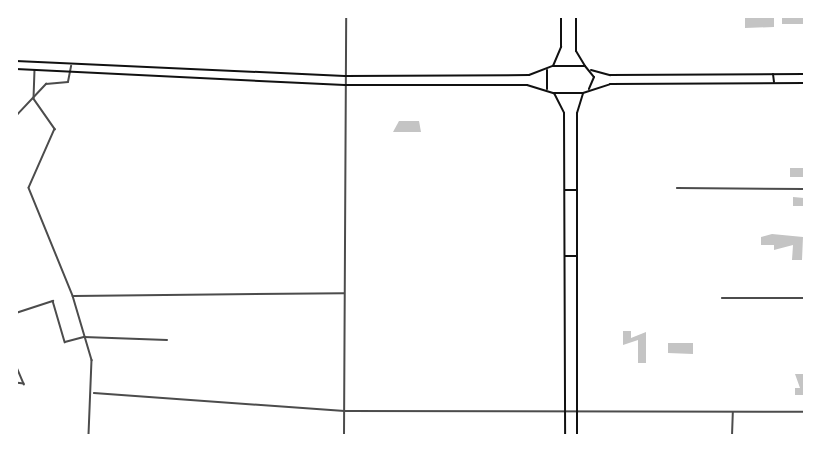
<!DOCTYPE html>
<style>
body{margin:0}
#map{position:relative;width:821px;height:452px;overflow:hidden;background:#fff;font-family:"Playfair Display",serif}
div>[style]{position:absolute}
.building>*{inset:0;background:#c4c4c4}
.minor>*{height:1.5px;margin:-0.75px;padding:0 0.75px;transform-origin:0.75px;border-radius:0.75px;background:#4c4c4c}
.tertiary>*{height:2px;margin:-1px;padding:0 1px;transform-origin:1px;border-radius:1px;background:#4c4c4c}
.secondary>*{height:2px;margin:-1px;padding:0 1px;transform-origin:1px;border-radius:1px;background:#111}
span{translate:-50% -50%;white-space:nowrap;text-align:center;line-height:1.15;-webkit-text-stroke:5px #fff;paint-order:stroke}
.frame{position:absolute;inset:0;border:18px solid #fff;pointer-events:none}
</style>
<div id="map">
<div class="building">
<i style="clip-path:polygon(745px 16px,774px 16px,774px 27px,745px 28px)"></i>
<i style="clip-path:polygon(782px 16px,804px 16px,804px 24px,782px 24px)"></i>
<i style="clip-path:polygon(399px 121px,419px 121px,421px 132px,393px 132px)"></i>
<i style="clip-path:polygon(790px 168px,804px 168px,804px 177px,790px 177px)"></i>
<i style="clip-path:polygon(793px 197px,804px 198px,804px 206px,793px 206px)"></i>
<i style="clip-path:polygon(772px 234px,803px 237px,802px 260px,792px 260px,793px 245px,774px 250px,774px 245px,761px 245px,761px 237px)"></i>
<i style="clip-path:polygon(623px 331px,631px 331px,631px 338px,646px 332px,646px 363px,638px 363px,638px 340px,623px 345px)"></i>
<i style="clip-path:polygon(668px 343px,693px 343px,693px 354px,668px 353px)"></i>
<i style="clip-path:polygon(795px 374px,804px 374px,804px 395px,795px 395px,795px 388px,800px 388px)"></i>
</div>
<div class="minor">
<i style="left:35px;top:70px;width:29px;rotate:92deg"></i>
<i style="left:34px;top:99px;width:37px;rotate:55deg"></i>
<i style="left:55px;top:129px;width:64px;rotate:113.8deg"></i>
<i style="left:29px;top:188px;width:117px;rotate:67.8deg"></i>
<i style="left:73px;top:296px;width:67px;rotate:73.5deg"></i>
<i style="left:92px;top:360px;width:76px;rotate:92.3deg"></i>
<i style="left:16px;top:116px;width:44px;rotate:-46.8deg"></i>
<i style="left:46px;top:84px;width:22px;rotate:-5deg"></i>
<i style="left:68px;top:82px;width:16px;rotate:-79deg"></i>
<i style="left:677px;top:188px;width:127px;rotate:0.5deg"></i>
<i style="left:74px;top:296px;width:270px;rotate:-0.6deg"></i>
<i style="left:722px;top:298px;width:82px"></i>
<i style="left:16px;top:313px;width:39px;rotate:-18deg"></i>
<i style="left:53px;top:301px;width:43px;rotate:73.7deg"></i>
<i style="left:65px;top:342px;width:20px;rotate:-15deg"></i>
<i style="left:84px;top:337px;width:83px;rotate:2.1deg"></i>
<i style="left:16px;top:365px;width:21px;rotate:67deg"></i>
<i style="left:24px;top:384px;width:8px;rotate:-173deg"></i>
<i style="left:94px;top:393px;width:251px;rotate:4.1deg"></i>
<i style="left:732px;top:436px;width:23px;rotate:-88deg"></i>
</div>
<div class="tertiary">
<i style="left:344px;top:411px;width:460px;rotate:0.1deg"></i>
<i style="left:344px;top:436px;width:420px;rotate:-89.7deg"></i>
</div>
<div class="secondary">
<i style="left:576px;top:16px;width:35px;rotate:90deg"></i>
<i style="left:576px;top:51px;width:17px;rotate:59deg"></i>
<i style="left:16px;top:61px;width:329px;rotate:2.6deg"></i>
<i style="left:345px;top:76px;width:184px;rotate:-0.3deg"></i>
<i style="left:529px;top:75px;width:26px;rotate:-21deg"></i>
<i style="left:553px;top:66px;width:32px"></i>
<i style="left:585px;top:66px;width:14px;rotate:51deg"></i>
<i style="left:594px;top:77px;width:13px;rotate:113deg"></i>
<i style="left:553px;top:66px;width:21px;rotate:-67deg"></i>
<i style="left:561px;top:47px;width:31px;rotate:-90deg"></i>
<i style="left:16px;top:69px;width:329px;rotate:2.8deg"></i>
<i style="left:345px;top:85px;width:182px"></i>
<i style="left:527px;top:85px;width:28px;rotate:17deg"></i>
<i style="left:554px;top:93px;width:29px"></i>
<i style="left:583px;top:93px;width:28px;rotate:-18deg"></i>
<i style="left:610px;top:84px;width:194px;rotate:-0.3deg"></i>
<i style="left:547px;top:70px;width:19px;rotate:90deg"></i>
<i style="left:591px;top:70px;width:20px;rotate:15deg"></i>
<i style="left:610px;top:75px;width:194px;rotate:-0.3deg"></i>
<i style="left:773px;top:74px;width:8px;rotate:83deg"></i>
<i style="left:554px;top:93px;width:22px;rotate:63deg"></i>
<i style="left:564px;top:113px;width:323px;rotate:89.8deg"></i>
<i style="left:565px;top:190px;width:11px"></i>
<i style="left:565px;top:256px;width:11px"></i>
<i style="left:577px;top:436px;width:323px;rotate:-90deg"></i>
<i style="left:577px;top:113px;width:21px;rotate:-73deg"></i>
</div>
<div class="frame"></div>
</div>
